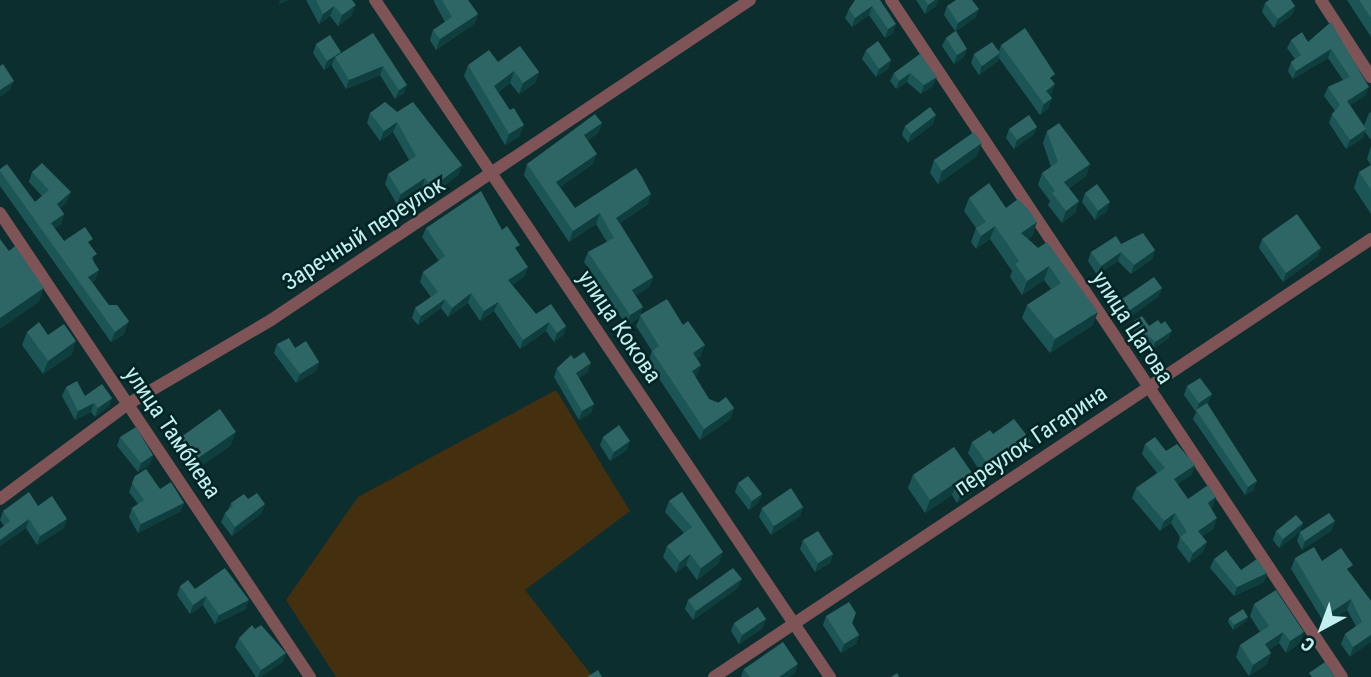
<!DOCTYPE html>
<meta charset="utf-8">
<style>
body{margin:0}
#map{position:relative;width:1371px;height:677px;overflow:hidden;background:#0d2e2e;font-family:"Roboto Condensed",sans-serif}
div>[style]{position:absolute}
.green>*{inset:0;background:#442f0f}
.street>*{height:12px;margin:-6px;padding:0 6px;transform-origin:6px;border-radius:6px;background:#7f5457}
.wall>*{inset:0;background:#1c5555}
.shaded-wall>*{inset:0;background:#0f3e3e}
.building>*{inset:0;background:#2e6565}
span{translate:-50% -50%;white-space:nowrap;text-align:center;line-height:1.15;-webkit-text-stroke:5px #032424;paint-order:stroke}
.street-label{font-size:23px;color:#c2efef}
.north{position:absolute;left:1287px;top:593px;width:70px;height:70px;-webkit-text-stroke:5px #032424;paint-order:stroke;rotate:221deg;font-size:19px;font-weight:700;line-height:28px;text-align:center;color:#c2efef}
.north::after{content:'';display:block;margin:auto;width:24px;height:32px;background:#c2efef;clip-path:polygon(50% 0,100% 100%,50% 72%,0 100%)}
</style>
<div id="map">
<div class="green">
<i style="clip-path:polygon(556px 390px,630px 511px,525px 590px,593px 677px,336px 677px,286px 600px,358px 497px)"></i>
</div>
<div class="street">
<i style="left:375px;top:0;width:816px;rotate:56.1deg"></i>
<i style="left:891px;top:0;width:813px;rotate:56.33deg"></i>
<i style="left:1321px;top:0;width:92px;rotate:57deg"></i>
<i style="left:0;top:213px;width:558px;rotate:56.25deg"></i>
<i style="left:0;top:499px;width:159px;rotate:-36.6deg"></i>
<i style="left:128px;top:404px;width:166px;rotate:-30.4deg"></i>
<i style="left:271px;top:320px;width:576px;rotate:-33.75deg"></i>
<i style="left:714px;top:677px;width:790px;rotate:-33.69deg"></i>
</div>
<div class="wall">
<i style="clip-path:polygon(306px 0,352px 0,352px 15px,338px 26px,330px 16px,319px 24px)"></i>
<i style="clip-path:polygon(434px 0,468px 0,478px 14px,474px 24px,436px 50px,430px 40px,433px 30px,445px 22px,434px 2px)"></i>
<i style="clip-path:polygon(880px 0,893px 33px,885px 38px,869px 15px,852px 27px,845px 18px,849px 9px)"></i>
<i style="clip-path:polygon(916px 0,938px 0,936px 6px,925px 14px)"></i>
<i style="clip-path:polygon(1347px 0,1371px 0,1371px 37px)"></i>
<i style="clip-path:polygon(1265px 3px,1295px 6px,1292px 15px,1274px 28px,1262px 12px)"></i>
<i style="clip-path:polygon(947px 6px,979px 9px,975px 18px,956px 31px,964px 57px,954px 64px,942px 46px,946px 38px,955px 31px,944px 15px)"></i>
<i style="clip-path:polygon(1331px 22px,1366px 95px,1350px 105px,1364px 126px,1369px 113px,1371px 112px,1371px 140px,1365px 132px,1363px 138px,1346px 149px,1329px 123px,1332px 114px,1335px 111px,1324px 96px,1328px 87px,1343px 80px,1328px 58px,1293px 79px,1288px 71px,1291px 62px,1295px 59px,1287px 48px,1291px 40px,1308px 42px)"></i>
<i style="clip-path:polygon(373px 33px,404px 93px,395px 99px,380px 75px,346px 89px,332px 66px,332px 64px,324px 70px,313px 53px,316px 44px,341px 52px,340px 54px)"></i>
<i style="clip-path:polygon(1001px 45px,1053px 81px,1050px 96px,1052px 98px,1048px 109px,1040px 115px,999px 58px,997px 62px,979px 75px,971px 63px,974px 54px,999px 51px)"></i>
<i style="clip-path:polygon(866px 50px,891px 60px,888px 69px,876px 77px,862px 59px)"></i>
<i style="clip-path:polygon(920px 54px,933px 86px,921px 94px,907px 82px,896px 89px,890px 81px,894px 73px)"></i>
<i style="clip-path:polygon(498px 62px,539px 72px,535px 83px,519px 94px,510px 83px,498px 92px,520px 136px,505px 145px,464px 76px,468px 65px)"></i>
<i style="clip-path:polygon(385px 102px,462px 165px,458px 175px,429px 197px,422px 188px,397px 204px,385px 184px,388px 174px,409px 160px,393px 132px,380px 141px,367px 123px,370px 113px)"></i>
<i style="clip-path:polygon(602px 123px,598px 133px,588px 140px,593px 164px,560px 187px,575px 208px,648px 204px,620px 223px,653px 277px,649px 287px,636px 295px,640px 315px,701px 356px,697px 358px,697px 376px,695px 377px,709px 399px,734px 408px,730px 419px,700px 440px,648px 362px,652px 351px,636px 326px,640px 317px,627px 326px,584px 262px,588px 252px,607px 242px,596px 224px,569px 242px,524px 175px,527px 164px)"></i>
<i style="clip-path:polygon(933px 124px,908px 143px,902px 135px,905px 126px)"></i>
<i style="clip-path:polygon(1037px 127px,1033px 135px,1014px 149px,1006px 138px,1009px 129px)"></i>
<i style="clip-path:polygon(1047px 131px,1090px 164px,1086px 176px,1069px 188px,1079px 201px,1075px 213px,1062px 223px,1048px 205px,1050px 201px,1038px 185px,1042px 173px,1051px 167px,1043px 143px)"></i>
<i style="clip-path:polygon(1371px 146px,1371px 214px,1354px 188px,1359px 172px,1371px 165px,1367px 159px)"></i>
<i style="clip-path:polygon(977px 156px,938px 184px,930px 173px,934px 160px)"></i>
<i style="clip-path:polygon(0 169px,35px 202px,42px 196px,29px 182px,32px 172px,67px 202px,60px 208px,64px 214px,61px 224px,54px 228px,64px 241px,90px 245px,94px 262px,99px 270px,95px 280px,92px 282px,125px 331px,123px 335px,111px 342px,0 186px)"></i>
<i style="clip-path:polygon(1085px 193px,1107px 211px,1095px 220px,1082px 202px)"></i>
<i style="clip-path:polygon(969px 198px,1006px 208px,1037px 222px,1032px 236px,1028px 239px,1038px 248px,1093px 325px,1050px 353px,1022px 318px,1027px 305px,1051px 289px,1044px 280px,1022px 295px,1010px 277px,1012px 271px,990px 239px,976px 249px,971px 242px,976px 228px,964px 211px)"></i>
<i style="clip-path:polygon(426px 228px,502px 230px,518px 252px,525px 276px,512px 285px,536px 314px,566px 326px,563px 335px,554px 342px,546px 331px,520px 349px,494px 311px,480px 321px,468px 303px,448px 317px,441px 308px,418px 325px,412px 318px,415px 308px,431px 297px,420px 282px,423px 272px,439px 261px,422px 237px)"></i>
<i style="clip-path:polygon(1262px 239px,1318px 256px,1283px 282px,1259px 248px)"></i>
<i style="clip-path:polygon(1121px 244px,1155px 250px,1152px 259px,1131px 274px,1118px 261px,1097px 275px,1088px 261px,1091px 252px)"></i>
<i style="clip-path:polygon(1162px 288px,1158px 297px,1127px 319px,1119px 308px,1122px 299px)"></i>
<i style="clip-path:polygon(1134px 321px,1149px 326px,1169px 338px,1153px 349px,1131px 329px)"></i>
<i style="clip-path:polygon(27px 332px,48px 335px,72px 354px,43px 374px,22px 345px)"></i>
<i style="clip-path:polygon(277px 344px,295px 348px,319px 362px,316px 371px,296px 383px,274px 353px)"></i>
<i style="clip-path:polygon(574px 359px,588px 372px,579px 378px,594px 404px,591px 413px,579px 420px,554px 377px,557px 368px)"></i>
<i style="clip-path:polygon(1187px 386px,1212px 394px,1207px 404px,1254px 490px,1245px 495px,1193px 419px,1196px 412px,1184px 395px)"></i>
<i style="clip-path:polygon(66px 387px,85px 396px,112px 398px,109px 406px,95px 417px,91px 412px,75px 420px,62px 396px)"></i>
<i style="clip-path:polygon(993px 434px,1027px 453px,986px 480px,968px 453px,972px 442px)"></i>
<i style="clip-path:polygon(120px 437px,153px 455px,150px 464px,138px 472px,117px 446px)"></i>
<i style="clip-path:polygon(181px 437px,231px 445px,190px 474px,176px 450px)"></i>
<i style="clip-path:polygon(603px 437px,627px 450px,610px 461px,600px 445px)"></i>
<i style="clip-path:polygon(1145px 444px,1166px 451px,1195px 465px,1191px 475px,1177px 484px,1188px 499px,1213px 507px,1211px 508px,1214px 528px,1202px 536px,1203px 552px,1189px 563px,1177px 547px,1180px 537px,1171px 523px,1160px 531px,1132px 498px,1136px 488px,1157px 473px,1142px 454px)"></i>
<i style="clip-path:polygon(954px 447px,972px 493px,957px 503px,952px 495px,925px 513px,908px 488px,913px 475px)"></i>
<i style="clip-path:polygon(135px 476px,160px 489px,181px 511px,138px 533px,129px 517px,132px 508px,138px 504px,129px 492px)"></i>
<i style="clip-path:polygon(738px 483px,762px 494px,758px 503px,749px 510px,735px 492px)"></i>
<i style="clip-path:polygon(682px 492px,719px 563px,697px 580px,686px 565px,676px 573px,663px 557px,667px 546px,684px 533px,665px 512px,669px 501px)"></i>
<i style="clip-path:polygon(248px 499px,262px 513px,232px 536px,221px 522px,225px 513px,228px 510px,231px 503px)"></i>
<i style="clip-path:polygon(38px 506px,64px 528px,37px 545px,26px 528px,0 546px,0 529px,4px 526px,0 520px,3px 511px)"></i>
<i style="clip-path:polygon(803px 507px,800px 516px,771px 535px,759px 517px,762px 508px)"></i>
<i style="clip-path:polygon(1303px 523px,1300px 532px,1279px 548px,1273px 540px,1276px 531px)"></i>
<i style="clip-path:polygon(1332px 530px,1302px 550px,1297px 541px,1300px 532px)"></i>
<i style="clip-path:polygon(803px 540px,833px 554px,830px 563px,815px 572px,800px 549px)"></i>
<i style="clip-path:polygon(1295px 558px,1322px 561px,1350px 573px,1371px 601px,1350px 657px,1341px 644px,1345px 634px,1356px 626px,1347px 610px,1325px 624px,1291px 569px)"></i>
<i style="clip-path:polygon(1214px 559px,1241px 570px,1267px 573px,1264px 582px,1234px 596px,1210px 568px)"></i>
<i style="clip-path:polygon(180px 586px,195px 589px,246px 609px,215px 624px,203px 605px,190px 614px,177px 595px)"></i>
<i style="clip-path:polygon(738px 588px,693px 620px,685px 609px,688px 600px)"></i>
<i style="clip-path:polygon(1254px 604px,1300px 643px,1286px 653px,1279px 643px,1269px 650px,1271px 653px,1267px 664px,1249px 676px,1236px 657px,1240px 645px,1260px 632px,1250px 616px)"></i>
<i style="clip-path:polygon(826px 616px,852px 623px,859px 635px,856px 644px,841px 653px,823px 625px)"></i>
<i style="clip-path:polygon(1248px 617px,1246px 621px,1233px 630px,1228px 622px,1229px 618px)"></i>
<i style="clip-path:polygon(734px 623px,763px 628px,739px 644px,731px 631px)"></i>
<i style="clip-path:polygon(255px 629px,283px 662px,260px 677px,256px 677px,235px 647px,239px 638px)"></i>
<i style="clip-path:polygon(744px 669px,795px 673px,789px 677px,741px 677px)"></i>
</div>
<div class="shaded-wall">
<i style="clip-path:polygon(280px 0,289px 0,278px 5px)"></i>
<i style="clip-path:polygon(935px 0,938px 0,936px 6px,925px 14px,928px 5px)"></i>
<i style="clip-path:polygon(356px 5px,352px 15px,338px 26px,342px 15px)"></i>
<i style="clip-path:polygon(334px 6px,330px 16px,319px 24px,323px 14px)"></i>
<i style="clip-path:polygon(872px 6px,869px 15px,852px 27px,855px 18px)"></i>
<i style="clip-path:polygon(1295px 6px,1292px 15px,1274px 28px,1278px 19px)"></i>
<i style="clip-path:polygon(979px 9px,975px 18px,955px 32px,958px 23px)"></i>
<i style="clip-path:polygon(478px 14px,474px 24px,436px 50px,440px 39px)"></i>
<i style="clip-path:polygon(896px 24px,893px 33px,885px 38px,888px 29px)"></i>
<i style="clip-path:polygon(967px 49px,964px 57px,954px 64px,957px 55px)"></i>
<i style="clip-path:polygon(1331px 49px,1328px 58px,1293px 79px,1296px 71px)"></i>
<i style="clip-path:polygon(341px 52px,338px 61px,335px 57px,332px 64px,324px 70px,327px 61px)"></i>
<i style="clip-path:polygon(1000px 53px,997px 62px,979px 75px,982px 66px)"></i>
<i style="clip-path:polygon(891px 60px,888px 69px,876px 77px,879px 69px)"></i>
<i style="clip-path:polygon(383px 66px,380px 75px,346px 89px,349px 80px)"></i>
<i style="clip-path:polygon(514px 71px,510px 83px,490px 97px,494px 86px)"></i>
<i style="clip-path:polygon(539px 72px,535px 83px,519px 94px,523px 83px)"></i>
<i style="clip-path:polygon(910px 73px,907px 82px,896px 89px,899px 81px)"></i>
<i style="clip-path:polygon(937px 77px,933px 86px,921px 94px,924px 85px)"></i>
<i style="clip-path:polygon(14px 81px,10px 90px,0 97px,0 90px)"></i>
<i style="clip-path:polygon(1055px 84px,1051px 95px,1042px 102px,1046px 91px)"></i>
<i style="clip-path:polygon(407px 85px,404px 93px,395px 99px,399px 90px)"></i>
<i style="clip-path:polygon(1369px 87px,1366px 95px,1344px 110px,1347px 101px)"></i>
<i style="clip-path:polygon(1052px 98px,1048px 109px,1040px 115px,1044px 104px)"></i>
<i style="clip-path:polygon(936px 115px,933px 124px,908px 143px,911px 134px)"></i>
<i style="clip-path:polygon(397px 122px,393px 132px,380px 141px,384px 131px)"></i>
<i style="clip-path:polygon(602px 123px,598px 133px,580px 146px,584px 135px)"></i>
<i style="clip-path:polygon(524px 125px,520px 136px,505px 145px,509px 134px)"></i>
<i style="clip-path:polygon(1037px 127px,1033px 135px,1014px 149px,1017px 140px)"></i>
<i style="clip-path:polygon(1366px 129px,1363px 138px,1346px 149px,1350px 140px)"></i>
<i style="clip-path:polygon(982px 143px,977px 156px,938px 184px,942px 171px)"></i>
<i style="clip-path:polygon(597px 154px,593px 164px,552px 193px,556px 182px)"></i>
<i style="clip-path:polygon(1090px 164px,1086px 176px,1060px 194px,1064px 182px)"></i>
<i style="clip-path:polygon(462px 165px,458px 175px,429px 197px,432px 187px)"></i>
<i style="clip-path:polygon(425px 178px,422px 188px,397px 204px,401px 194px)"></i>
<i style="clip-path:polygon(71px 192px,67px 202px,53px 214px,57px 204px)"></i>
<i style="clip-path:polygon(651px 194px,648px 204px,612px 228px,616px 218px)"></i>
<i style="clip-path:polygon(1079px 201px,1075px 213px,1062px 223px,1066px 211px)"></i>
<i style="clip-path:polygon(1110px 202px,1107px 211px,1095px 220px,1098px 211px)"></i>
<i style="clip-path:polygon(600px 213px,596px 224px,569px 242px,573px 231px)"></i>
<i style="clip-path:polygon(64px 214px,61px 224px,47px 234px,51px 223px)"></i>
<i style="clip-path:polygon(1037px 222px,1032px 236px,1016px 247px,1021px 233px)"></i>
<i style="clip-path:polygon(995px 226px,990px 239px,976px 249px,981px 236px)"></i>
<i style="clip-path:polygon(1321px 248px,1318px 256px,1283px 282px,1286px 273px)"></i>
<i style="clip-path:polygon(1155px 250px,1152px 259px,1131px 274px,1134px 265px)"></i>
<i style="clip-path:polygon(1121px 252px,1118px 261px,1097px 275px,1101px 266px)"></i>
<i style="clip-path:polygon(1049px 266px,1044px 280px,1022px 295px,1027px 281px)"></i>
<i style="clip-path:polygon(528px 267px,525px 276px,505px 290px,508px 280px)"></i>
<i style="clip-path:polygon(99px 270px,95px 280px,84px 287px,88px 277px)"></i>
<i style="clip-path:polygon(653px 277px,649px 287px,629px 300px,632px 290px)"></i>
<i style="clip-path:polygon(44px 288px,39px 302px,0 329px,0 318px)"></i>
<i style="clip-path:polygon(1162px 288px,1158px 297px,1127px 319px,1130px 310px)"></i>
<i style="clip-path:polygon(471px 293px,468px 303px,448px 317px,452px 308px)"></i>
<i style="clip-path:polygon(445px 299px,441px 308px,418px 325px,421px 316px)"></i>
<i style="clip-path:polygon(498px 302px,494px 311px,480px 321px,484px 311px)"></i>
<i style="clip-path:polygon(643px 307px,640px 317px,627px 326px,630px 315px)"></i>
<i style="clip-path:polygon(1098px 312px,1093px 325px,1050px 353px,1055px 339px)"></i>
<i style="clip-path:polygon(129px 321px,125px 331px,123px 335px,111px 342px,115px 332px)"></i>
<i style="clip-path:polygon(549px 322px,546px 331px,520px 349px,523px 340px)"></i>
<i style="clip-path:polygon(566px 326px,563px 335px,554px 342px,557px 333px)"></i>
<i style="clip-path:polygon(1172px 331px,1169px 338px,1153px 349px,1155px 342px)"></i>
<i style="clip-path:polygon(76px 341px,72px 354px,43px 374px,48px 361px)"></i>
<i style="clip-path:polygon(705px 345px,701px 356px,690px 364px,693px 353px)"></i>
<i style="clip-path:polygon(319px 362px,316px 371px,296px 383px,300px 374px)"></i>
<i style="clip-path:polygon(591px 363px,588px 372px,573px 382px,576px 373px)"></i>
<i style="clip-path:polygon(701px 365px,697px 376px,688px 382px,692px 371px)"></i>
<i style="clip-path:polygon(1212px 394px,1208px 403px,1196px 412px,1199px 403px)"></i>
<i style="clip-path:polygon(112px 398px,109px 406px,95px 417px,98px 408px)"></i>
<i style="clip-path:polygon(94px 403px,91px 412px,75px 420px,78px 411px)"></i>
<i style="clip-path:polygon(594px 404px,591px 413px,579px 420px,582px 411px)"></i>
<i style="clip-path:polygon(734px 408px,730px 419px,700px 440px,704px 429px)"></i>
<i style="clip-path:polygon(236px 432px,231px 445px,190px 474px,195px 460px)"></i>
<i style="clip-path:polygon(630px 441px,627px 450px,610px 461px,614px 452px)"></i>
<i style="clip-path:polygon(1031px 441px,1027px 453px,986px 480px,991px 469px)"></i>
<i style="clip-path:polygon(153px 455px,150px 464px,138px 472px,141px 463px)"></i>
<i style="clip-path:polygon(1195px 465px,1191px 475px,1170px 489px,1174px 479px)"></i>
<i style="clip-path:polygon(977px 480px,972px 493px,957px 503px,962px 490px)"></i>
<i style="clip-path:polygon(1257px 481px,1254px 490px,1245px 495px,1248px 487px)"></i>
<i style="clip-path:polygon(957px 482px,952px 495px,925px 513px,930px 500px)"></i>
<i style="clip-path:polygon(762px 494px,758px 503px,749px 510px,752px 501px)"></i>
<i style="clip-path:polygon(1216px 497px,1213px 507px,1204px 513px,1208px 503px)"></i>
<i style="clip-path:polygon(184px 503px,181px 511px,138px 533px,141px 524px)"></i>
<i style="clip-path:polygon(265px 504px,262px 513px,232px 536px,235px 527px)"></i>
<i style="clip-path:polygon(803px 507px,800px 516px,771px 535px,774px 526px)"></i>
<i style="clip-path:polygon(1175px 513px,1171px 523px,1160px 531px,1164px 521px)"></i>
<i style="clip-path:polygon(1217px 518px,1214px 528px,1194px 541px,1198px 531px)"></i>
<i style="clip-path:polygon(29px 519px,26px 528px,0 546px,0 540px)"></i>
<i style="clip-path:polygon(67px 519px,64px 528px,37px 545px,40px 536px)"></i>
<i style="clip-path:polygon(1335px 521px,1332px 530px,1302px 550px,1305px 541px)"></i>
<i style="clip-path:polygon(1303px 523px,1300px 532px,1279px 548px,1283px 539px)"></i>
<i style="clip-path:polygon(1207px 542px,1203px 552px,1189px 563px,1193px 553px)"></i>
<i style="clip-path:polygon(723px 552px,719px 563px,697px 580px,701px 568px)"></i>
<i style="clip-path:polygon(690px 554px,686px 565px,676px 573px,680px 562px)"></i>
<i style="clip-path:polygon(833px 554px,830px 563px,815px 572px,818px 563px)"></i>
<i style="clip-path:polygon(1267px 573px,1264px 582px,1234px 596px,1237px 587px)"></i>
<i style="clip-path:polygon(742px 579px,738px 588px,693px 620px,696px 611px)"></i>
<i style="clip-path:polygon(206px 596px,203px 605px,190px 614px,193px 605px)"></i>
<i style="clip-path:polygon(1351px 599px,1347px 610px,1325px 624px,1328px 614px)"></i>
<i style="clip-path:polygon(249px 600px,246px 609px,215px 624px,219px 615px)"></i>
<i style="clip-path:polygon(1248px 617px,1246px 621px,1233px 630px,1234px 625px)"></i>
<i style="clip-path:polygon(766px 619px,763px 628px,739px 644px,742px 635px)"></i>
<i style="clip-path:polygon(1283px 632px,1279px 643px,1261px 656px,1265px 644px)"></i>
<i style="clip-path:polygon(1304px 632px,1300px 643px,1286px 653px,1290px 641px)"></i>
<i style="clip-path:polygon(859px 635px,856px 644px,841px 653px,844px 644px)"></i>
<i style="clip-path:polygon(1371px 635px,1371px 642px,1350px 657px,1353px 647px)"></i>
<i style="clip-path:polygon(286px 653px,283px 662px,260px 677px,258px 677px,261px 670px)"></i>
<i style="clip-path:polygon(1271px 653px,1267px 664px,1249px 676px,1253px 665px)"></i>
<i style="clip-path:polygon(798px 664px,795px 673px,789px 677px,779px 677px)"></i>
</div>
<div class="building">
<i style="clip-path:polygon(316px 0,352px 0,356px 5px,342px 15px,334px 6px,323px 14px)"></i>
<i style="clip-path:polygon(442px 0,468px 0,478px 14px,440px 39px,433px 30px,452px 17px)"></i>
<i style="clip-path:polygon(855px 0,880px 0,896px 24px,888px 29px,872px 6px,855px 18px,849px 9px)"></i>
<i style="clip-path:polygon(925px 0,935px 0,928px 5px)"></i>
<i style="clip-path:polygon(956px 0,972px 0,979px 9px,958px 23px,947px 6px)"></i>
<i style="clip-path:polygon(1269px 0,1291px 0,1295px 6px,1278px 19px,1265px 3px)"></i>
<i style="clip-path:polygon(1359px 0,1371px 0,1371px 18px)"></i>
<i style="clip-path:polygon(1331px 22px,1369px 87px,1347px 101px,1366px 129px,1350px 140px,1332px 114px,1340px 105px,1328px 87px,1350px 77px,1331px 49px,1296px 71px,1291px 62px,1301px 55px,1291px 40px,1302px 32px,1308px 42px)"></i>
<i style="clip-path:polygon(1025px 28px,1055px 74px,1050px 78px,1055px 84px,1046px 91px,1052px 98px,1044px 104px,1001px 45px)"></i>
<i style="clip-path:polygon(956px 31px,967px 49px,957px 55px,946px 38px)"></i>
<i style="clip-path:polygon(373px 33px,407px 85px,399px 90px,383px 66px,349px 80px,335px 57px)"></i>
<i style="clip-path:polygon(330px 35px,341px 52px,327px 61px,316px 44px)"></i>
<i style="clip-path:polygon(878px 41px,891px 60px,879px 69px,866px 50px)"></i>
<i style="clip-path:polygon(992px 42px,1000px 53px,982px 66px,974px 54px)"></i>
<i style="clip-path:polygon(520px 46px,539px 72px,523px 83px,514px 71px,494px 86px,510px 110px,514px 108px,524px 125px,509px 134px,468px 65px,489px 50px,498px 62px)"></i>
<i style="clip-path:polygon(920px 54px,937px 77px,924px 85px,910px 73px,899px 81px,894px 73px)"></i>
<i style="clip-path:polygon(3px 64px,14px 81px,0 90px,0 66px)"></i>
<i style="clip-path:polygon(385px 102px,397px 112px,413px 102px,462px 165px,432px 187px,425px 178px,401px 194px,388px 174px,416px 156px,397px 122px,384px 131px,370px 113px)"></i>
<i style="clip-path:polygon(930px 107px,936px 115px,911px 134px,905px 126px)"></i>
<i style="clip-path:polygon(595px 114px,602px 123px,584px 135px,597px 154px,556px 182px,575px 208px,636px 168px,642px 177px,651px 194px,616px 218px,653px 277px,632px 290px,643px 307px,630px 315px,588px 252px,614px 238px,600px 213px,573px 231px,527px 164px)"></i>
<i style="clip-path:polygon(1029px 115px,1037px 127px,1017px 140px,1009px 129px)"></i>
<i style="clip-path:polygon(1059px 123px,1090px 164px,1064px 182px,1079px 201px,1066px 211px,1052px 193px,1055px 191px,1042px 173px,1058px 162px,1047px 131px)"></i>
<i style="clip-path:polygon(974px 132px,982px 143px,942px 171px,934px 160px)"></i>
<i style="clip-path:polygon(42px 163px,71px 192px,57px 204px,64px 214px,51px 223px,64px 241px,85px 227px,93px 239px,88px 242px,97px 254px,91px 258px,99px 270px,88px 277px,109px 305px,117px 305px,129px 321px,126px 324px,115px 332px,0 171px,0 169px,7px 164px,35px 202px,49px 190px,32px 172px)"></i>
<i style="clip-path:polygon(1371px 165px,1371px 190px,1359px 172px)"></i>
<i style="clip-path:polygon(989px 183px,1006px 208px,1018px 199px,1028px 209px,1037px 222px,1021px 233px,1038px 248px,1047px 242px,1098px 312px,1055px 339px,1027px 305px,1061px 283px,1049px 266px,1027px 281px,1015px 264px,1019px 261px,995px 226px,981px 236px,976px 228px,986px 222px,969px 198px)"></i>
<i style="clip-path:polygon(1097px 184px,1110px 202px,1098px 211px,1085px 193px)"></i>
<i style="clip-path:polygon(481px 191px,502px 230px,507px 226px,520px 245px,515px 248px,528px 267px,508px 280px,536px 314px,551px 304px,566px 326px,557px 333px,549px 322px,523px 340px,498px 302px,484px 311px,471px 293px,452px 308px,445px 299px,421px 316px,415px 308px,438px 292px,423px 272px,445px 256px,426px 228px)"></i>
<i style="clip-path:polygon(1297px 214px,1321px 248px,1286px 273px,1262px 239px)"></i>
<i style="clip-path:polygon(1143px 233px,1155px 250px,1134px 265px,1121px 252px,1101px 266px,1091px 252px,1116px 236px,1121px 244px)"></i>
<i style="clip-path:polygon(0 239px,9px 251px,15px 246px,44px 288px,0 318px)"></i>
<i style="clip-path:polygon(1154px 277px,1162px 288px,1130px 310px,1122px 299px)"></i>
<i style="clip-path:polygon(667px 299px,683px 325px,688px 321px,705px 345px,693px 353px,701px 365px,692px 371px,709px 399px,718px 403px,726px 397px,734px 408px,704px 429px,652px 351px,659px 346px,640px 315px)"></i>
<i style="clip-path:polygon(1142px 316px,1149px 326px,1158px 320px,1161px 324px,1165px 321px,1172px 331px,1155px 342px,1134px 321px)"></i>
<i style="clip-path:polygon(39px 322px,48px 335px,64px 324px,76px 341px,48px 361px,27px 332px)"></i>
<i style="clip-path:polygon(289px 338px,295px 348px,306px 341px,319px 362px,300px 374px,277px 344px)"></i>
<i style="clip-path:polygon(584px 352px,591px 363px,576px 373px,594px 404px,582px 411px,557px 368px,571px 355px,574px 359px)"></i>
<i style="clip-path:polygon(1200px 378px,1212px 394px,1199px 403px,1187px 386px)"></i>
<i style="clip-path:polygon(77px 381px,85px 396px,102px 384px,112px 398px,98px 408px,94px 403px,78px 411px,66px 387px)"></i>
<i style="clip-path:polygon(1207px 403px,1257px 481px,1248px 487px,1196px 410px)"></i>
<i style="clip-path:polygon(220px 409px,236px 432px,195px 460px,181px 437px)"></i>
<i style="clip-path:polygon(1014px 419px,1031px 441px,991px 469px,972px 442px,990px 430px,993px 434px)"></i>
<i style="clip-path:polygon(619px 425px,630px 441px,614px 452px,603px 437px)"></i>
<i style="clip-path:polygon(136px 427px,153px 455px,141px 463px,120px 437px)"></i>
<i style="clip-path:polygon(1155px 437px,1166px 451px,1177px 444px,1195px 465px,1174px 479px,1188px 499px,1208px 485px,1216px 497px,1208px 503px,1217px 518px,1198px 531px,1207px 542px,1193px 553px,1180px 537px,1187px 532px,1175px 513px,1164px 521px,1136px 488px,1165px 468px,1145px 444px)"></i>
<i style="clip-path:polygon(954px 447px,977px 480px,962px 490px,957px 482px,930px 500px,913px 475px)"></i>
<i style="clip-path:polygon(146px 469px,160px 489px,171px 482px,184px 503px,141px 524px,132px 508px,144px 500px,132px 483px,135px 476px)"></i>
<i style="clip-path:polygon(748px 476px,762px 494px,752px 501px,738px 483px)"></i>
<i style="clip-path:polygon(791px 488px,803px 507px,774px 526px,762px 508px)"></i>
<i style="clip-path:polygon(29px 492px,38px 506px,52px 496px,67px 519px,40px 536px,29px 519px,0 540px,0 529px,10px 521px,3px 511px)"></i>
<i style="clip-path:polygon(682px 492px,723px 552px,701px 568px,690px 554px,680px 562px,667px 546px,692px 527px,669px 501px)"></i>
<i style="clip-path:polygon(257px 493px,265px 504px,235px 527px,225px 513px,233px 506px,231px 503px,244px 494px,248px 499px)"></i>
<i style="clip-path:polygon(1329px 513px,1335px 521px,1305px 541px,1300px 532px)"></i>
<i style="clip-path:polygon(1296px 515px,1303px 523px,1283px 539px,1276px 531px)"></i>
<i style="clip-path:polygon(818px 531px,833px 554px,818px 563px,803px 540px)"></i>
<i style="clip-path:polygon(1314px 547px,1322px 561px,1341px 548px,1353px 565px,1347px 569px,1371px 601px,1371px 635px,1353px 647px,1345px 634px,1362px 622px,1351px 599px,1328px 614px,1295px 558px)"></i>
<i style="clip-path:polygon(1226px 550px,1241px 570px,1257px 559px,1267px 573px,1237px 587px,1214px 559px)"></i>
<i style="clip-path:polygon(225px 568px,249px 600px,219px 615px,206px 596px,193px 605px,180px 586px,188px 580px,195px 589px)"></i>
<i style="clip-path:polygon(733px 568px,742px 579px,696px 611px,688px 600px)"></i>
<i style="clip-path:polygon(1276px 590px,1304px 632px,1290px 641px,1283px 632px,1265px 644px,1271px 653px,1253px 665px,1240px 645px,1269px 626px,1254px 604px)"></i>
<i style="clip-path:polygon(849px 602px,856px 613px,852px 623px,859px 635px,844px 644px,826px 616px)"></i>
<i style="clip-path:polygon(758px 607px,766px 619px,742px 635px,734px 623px)"></i>
<i style="clip-path:polygon(1243px 609px,1248px 617px,1234px 625px,1229px 618px)"></i>
<i style="clip-path:polygon(252px 625px,255px 629px,261px 625px,286px 653px,261px 670px,239px 638px)"></i>
<i style="clip-path:polygon(783px 642px,798px 664px,779px 677px,750px 677px,744px 669px)"></i>
<i style="clip-path:polygon(1325px 662px,1335px 677px,1312px 677px,1309px 673px)"></i>
<i style="clip-path:polygon(598px 670px,602px 677px,587px 677px)"></i>
<i style="clip-path:polygon(897px 673px,899px 677px,891px 677px)"></i>
</div>
<div class="street-label">
<span style="left:364px;top:234px;rotate:-33deg">Заречный переулок</span>
<span style="left:619px;top:327px;rotate:56deg">улица Кокова</span>
<span style="left:1132px;top:328px;rotate:57deg">улица Цагова</span>
<span style="left:172px;top:433px;rotate:56deg">улица Тамбиева</span>
<span style="left:1031px;top:441px;rotate:-34deg">переулок Гагарина</span>
</div>
<div class="north">С</div>
</div>
